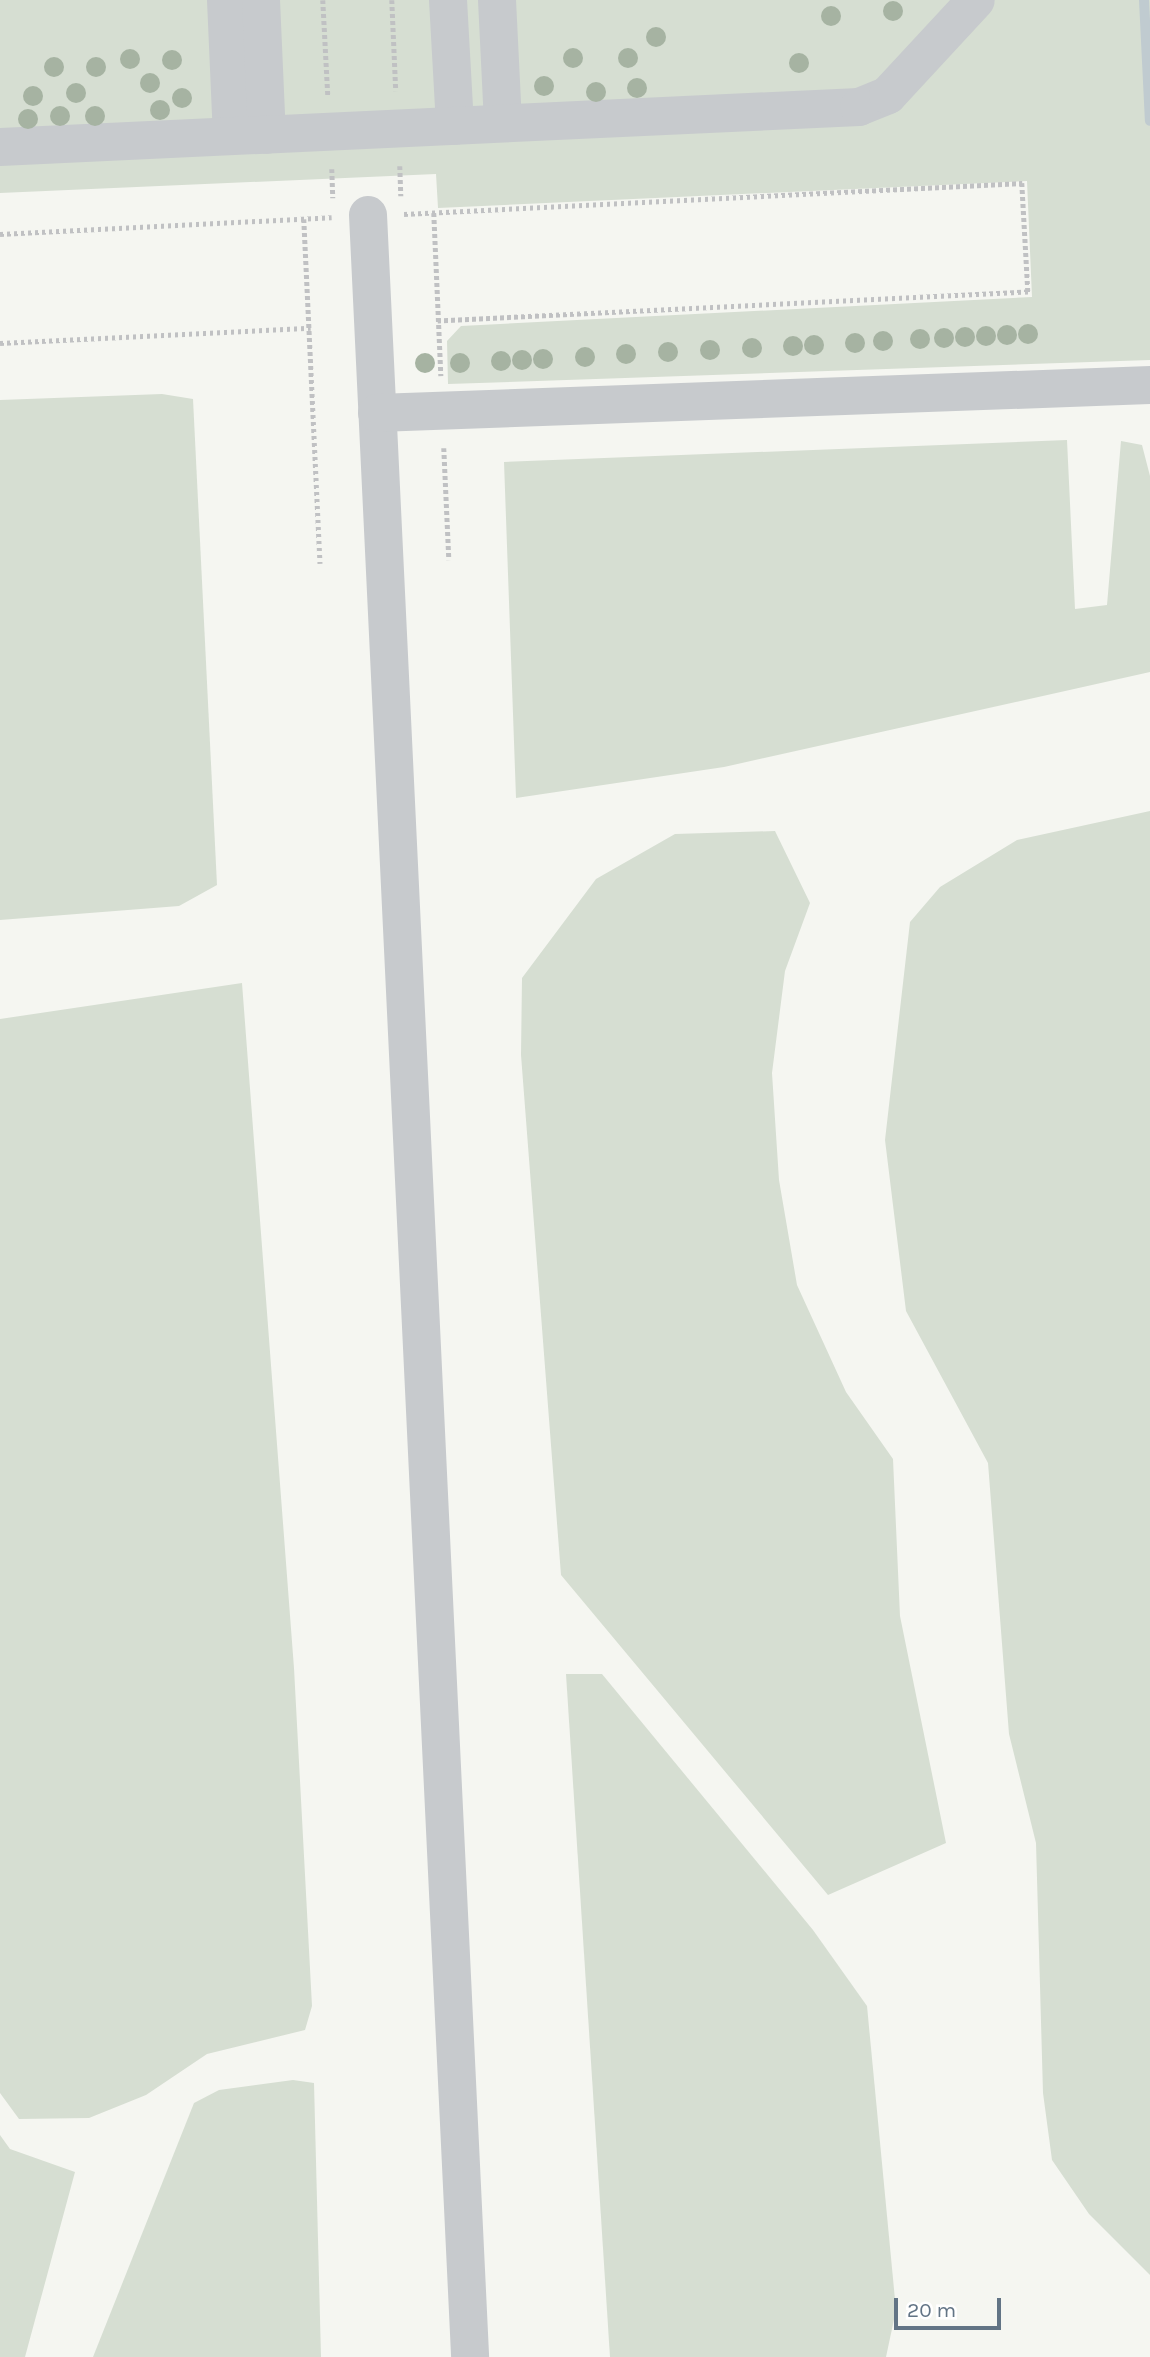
<!DOCTYPE html>
<style>
body{margin:0}
#map{position:relative;width:1150px;height:2357px;overflow:hidden;background:#f5f6f1;font-family:Karla,sans-serif}
div>[style]{position:absolute}
.green>*{inset:0;background:#d6ded2}
.stream>*{height:10px;margin:-5px;padding:0 5px;transform-origin:5px;border-radius:5px;background:#c0cbd0}
.path>*{height:4.5px;margin-top:-2.25px;transform-origin:0;background:repeating-linear-gradient(90deg,#c0c1c3 0 3.5px,transparent 0 7px)}
.minor>*{height:38px;margin:-19px;padding:0 19px;transform-origin:19px;border-radius:19px;background:#c7cacd}
.trees>*{width:20px;height:20px;margin:-10px;border-radius:50%;background:#a6b3a2}
span{translate:-50% -50%;white-space:nowrap;text-align:center;line-height:1.15;-webkit-text-stroke:7px #fff;paint-order:stroke}
.scale{position:absolute;left:894px;top:2298px;width:107px;height:32px;box-sizing:border-box;border:4px solid #627485;border-top:0;padding-left:9px;font-size:21px;line-height:24px;white-space:nowrap;color:#627485;-webkit-text-stroke:5px #fff;paint-order:stroke}
</style>
<div id="map">
<div class="green">
<i style="clip-path:polygon(0 0,1150px 0,1150px 360px,448px 384px,447px 341px,461px 326px,1032px 297px,1027px 181px,438px 208px,436px 174px,0 193px)"></i>
<i style="clip-path:polygon(162px 394px,193px 399px,217px 885px,179px 906px,0 920px,0 400px)"></i>
<i style="clip-path:polygon(1067px 440px,1075px 609px,1107px 605px,1121px 441px,1142px 445px,1150px 476px,1150px 672px,724px 767px,516px 798px,504px 462px)"></i>
<i style="clip-path:polygon(1150px 811px,1150px 2275px,1089px 2214px,1052px 2160px,1043px 2093px,1036px 1843px,1009px 1734px,988px 1463px,906px 1311px,885px 1140px,910px 922px,940px 887px,1017px 840px)"></i>
<i style="clip-path:polygon(775px 831px,810px 903px,785px 971px,772px 1073px,779px 1180px,797px 1285px,846px 1392px,893px 1459px,900px 1616px,946px 1843px,828px 1895px,561px 1575px,521px 1055px,522px 978px,596px 879px,675px 834px)"></i>
<i style="clip-path:polygon(242px 983px,294px 1668px,312px 2006px,305px 2030px,207px 2054px,146px 2095px,89px 2118px,19px 2119px,0 2093px,0 1019px)"></i>
<i style="clip-path:polygon(566px 1674px,602px 1674px,813px 1930px,867px 2006px,896px 2310px,886px 2357px,610px 2357px)"></i>
<i style="clip-path:polygon(293px 2080px,314px 2083px,321px 2357px,93px 2357px,194px 2103px,219px 2090px)"></i>
<i style="clip-path:polygon(0 2135px,10px 2149px,75px 2172px,25px 2357px,0 2357px)"></i>
</div>
<div class="stream">
<i style="left:1144px;top:0;width:121px;rotate:87.2deg"></i>
</div>
<div class="path">
<i style="left:323px;top:0;width:97px;rotate:87deg"></i>
<i style="left:392px;top:0;width:91px;rotate:87.5deg"></i>
<i style="left:400px;top:166px;width:30px;rotate:88deg"></i>
<i style="left:332px;top:169px;width:29px;rotate:88deg"></i>
<i style="left:434px;top:213px;width:163px;rotate:87.5deg"></i>
<i style="left:404px;top:214px;width:619px;rotate:-2.87deg"></i>
<i style="left:1022px;top:183px;width:109px;rotate:86.8deg"></i>
<i style="left:1028px;top:292px;width:591px;rotate:177.19deg"></i>
<i style="left:304px;top:219px;width:345px;rotate:87.3deg"></i>
<i style="left:0;top:234px;width:332px;rotate:-2.9deg"></i>
<i style="left:0;top:343px;width:311px;rotate:-2.8deg"></i>
<i style="left:444px;top:448px;width:112px;rotate:87.4deg"></i>
</div>
<div class="minor">
<i style="left:226px;top:0;width:136px;rotate:87.5deg"></i>
<i style="left:261px;top:0;width:135px;rotate:87.5deg"></i>
<i style="left:448px;top:0;width:126px;rotate:86.8deg"></i>
<i style="left:497px;top:0;width:123px;rotate:87.2deg"></i>
<i style="left:0;top:147px;width:860px;rotate:-2.67deg"></i>
<i style="left:859px;top:107px;width:31px;rotate:-22deg"></i>
<i style="left:888px;top:95px;width:129px;rotate:-47.2deg"></i>
<i style="left:368px;top:215px;width:2144px;rotate:87.27deg"></i>
<i style="left:377px;top:413px;width:774px;rotate:-2.07deg"></i>
</div>
<div class="trees">
<i style="left:893px;top:11px"></i>
<i style="left:831px;top:16px"></i>
<i style="left:656px;top:37px"></i>
<i style="left:573px;top:58px"></i>
<i style="left:628px;top:58px"></i>
<i style="left:130px;top:59px"></i>
<i style="left:172px;top:60px"></i>
<i style="left:799px;top:63px"></i>
<i style="left:54px;top:67px"></i>
<i style="left:96px;top:67px"></i>
<i style="left:150px;top:83px"></i>
<i style="left:544px;top:86px"></i>
<i style="left:637px;top:88px"></i>
<i style="left:596px;top:92px"></i>
<i style="left:76px;top:93px"></i>
<i style="left:33px;top:96px"></i>
<i style="left:182px;top:98px"></i>
<i style="left:160px;top:110px"></i>
<i style="left:60px;top:116px"></i>
<i style="left:95px;top:116px"></i>
<i style="left:28px;top:119px"></i>
<i style="left:1028px;top:334px"></i>
<i style="left:1007px;top:335px"></i>
<i style="left:986px;top:336px"></i>
<i style="left:965px;top:337px"></i>
<i style="left:944px;top:338px"></i>
<i style="left:920px;top:339px"></i>
<i style="left:883px;top:341px"></i>
<i style="left:855px;top:343px"></i>
<i style="left:814px;top:345px"></i>
<i style="left:793px;top:346px"></i>
<i style="left:752px;top:348px"></i>
<i style="left:710px;top:350px"></i>
<i style="left:668px;top:352px"></i>
<i style="left:626px;top:354px"></i>
<i style="left:585px;top:357px"></i>
<i style="left:543px;top:359px"></i>
<i style="left:522px;top:360px"></i>
<i style="left:501px;top:361px"></i>
<i style="left:425px;top:363px"></i>
<i style="left:460px;top:363px"></i>
</div>
<div class="scale">20 m</div>
</div>
